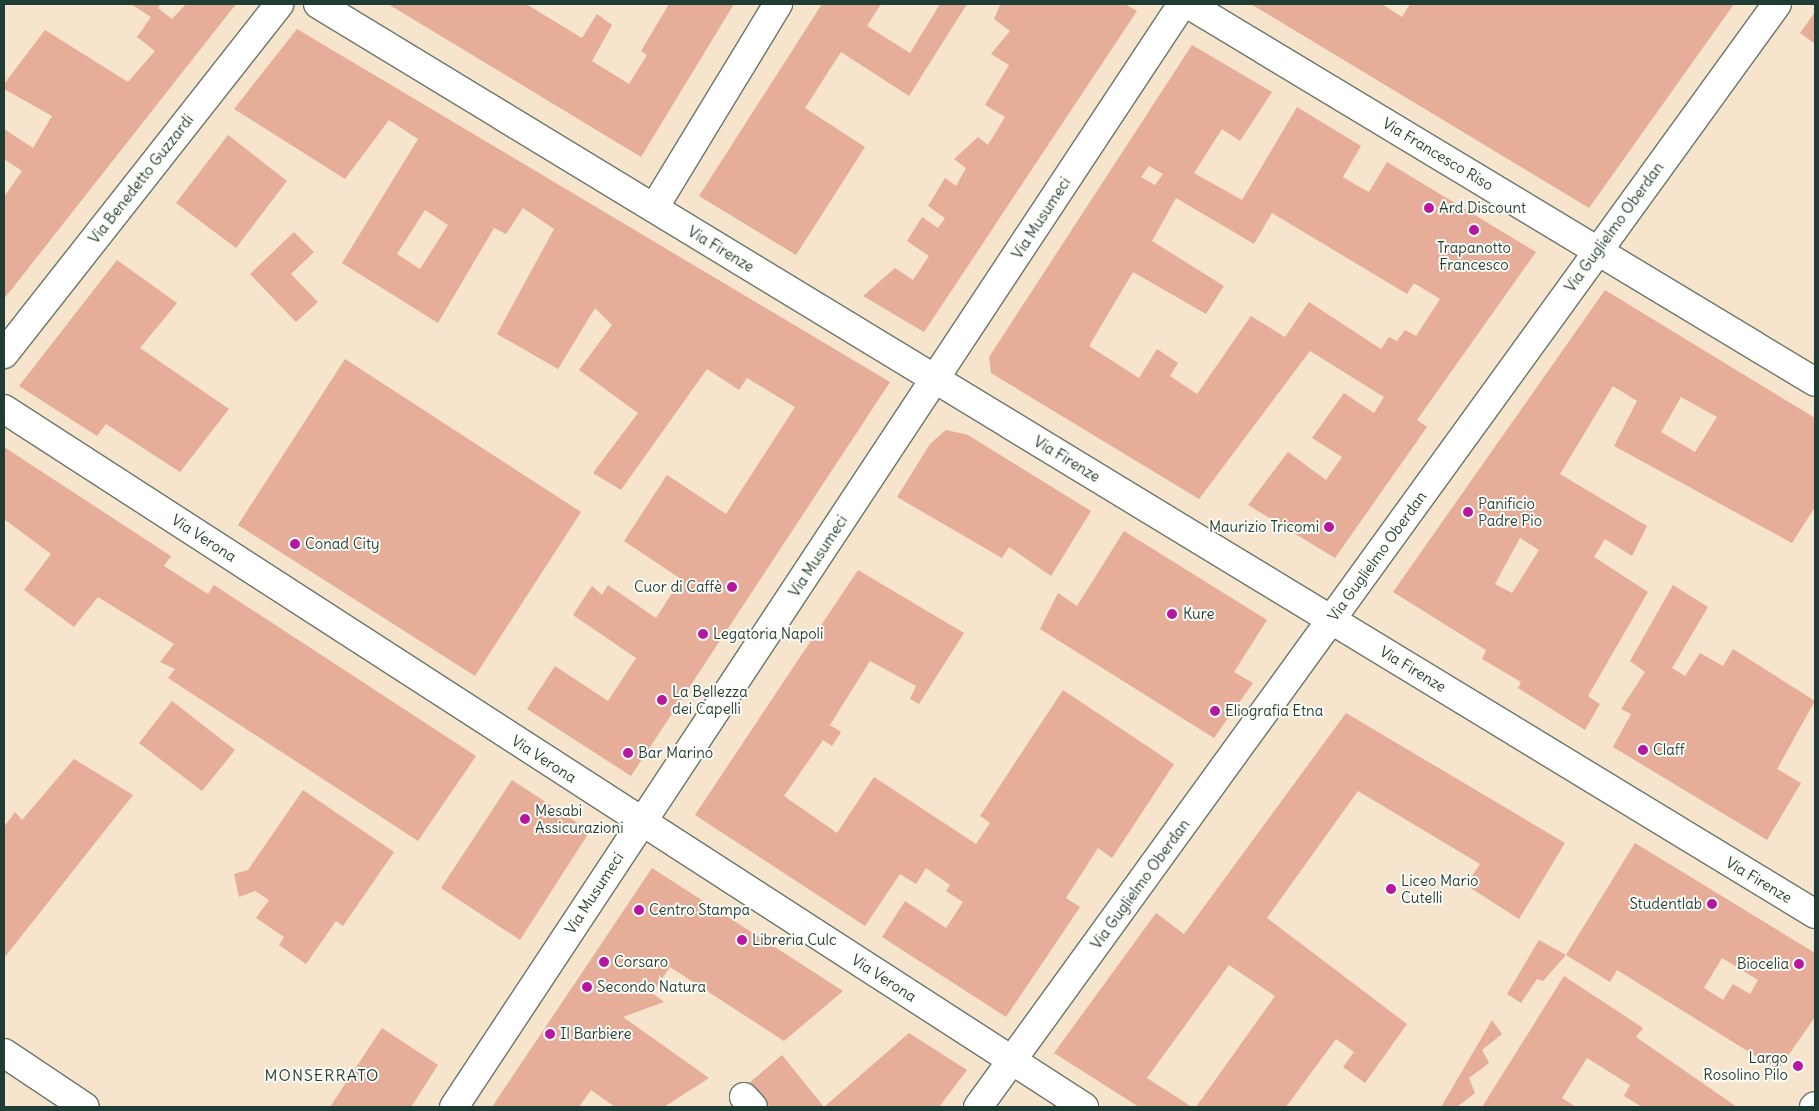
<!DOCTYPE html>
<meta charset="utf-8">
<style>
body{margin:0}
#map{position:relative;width:1819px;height:1111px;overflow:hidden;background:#f6e4cd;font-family:Delius,sans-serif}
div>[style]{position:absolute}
.building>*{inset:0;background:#e6ad98}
.roads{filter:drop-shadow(1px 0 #6a776a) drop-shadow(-1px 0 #6a776a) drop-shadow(0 1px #6a776a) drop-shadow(0 -1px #6a776a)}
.street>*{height:28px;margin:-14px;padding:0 14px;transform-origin:14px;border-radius:14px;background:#fff}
.secondary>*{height:28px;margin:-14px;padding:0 14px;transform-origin:14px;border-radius:14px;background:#fff}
.dots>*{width:14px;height:14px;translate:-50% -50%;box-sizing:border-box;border:2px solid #fdfcf7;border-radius:50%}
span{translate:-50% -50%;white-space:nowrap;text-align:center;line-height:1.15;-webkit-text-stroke:4px #fdfcf7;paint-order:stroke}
.street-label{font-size:15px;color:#1f3d34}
.poi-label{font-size:15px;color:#1f3d34}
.left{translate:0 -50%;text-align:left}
.right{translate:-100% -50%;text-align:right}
.neighbourhood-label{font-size:16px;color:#1f3d34;letter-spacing:1px}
.frame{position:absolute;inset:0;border:5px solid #1f3d34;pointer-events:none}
</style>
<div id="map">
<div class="building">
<i style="clip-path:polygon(131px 4px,161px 4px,158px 8px,172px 19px,186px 4px,236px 4px,4px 299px,4px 197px,22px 171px,4px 159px,4px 129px,33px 148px,52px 116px,4px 89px,4px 84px,45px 30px,128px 82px,155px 51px,137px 37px,151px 17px)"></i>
<i style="clip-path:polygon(388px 4px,526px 4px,582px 38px,597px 14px,612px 25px,592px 61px,629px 84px,647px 55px,641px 51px,669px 4px,734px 4px,641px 157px)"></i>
<i style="clip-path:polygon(822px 4px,881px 4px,867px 26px,910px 53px,940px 4px,967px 4px,909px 96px,841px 52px,805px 108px,865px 147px,796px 255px,699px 196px)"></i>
<i style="clip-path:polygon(997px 4px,1125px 4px,1137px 11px,924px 332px,863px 296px,895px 268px,913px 280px,929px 256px,907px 241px,922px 217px,938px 228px,945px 218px,928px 206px,945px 178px,956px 186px,966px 168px,954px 159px,978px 137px,988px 145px,1005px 117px,985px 105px,1009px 65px,991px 54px,1010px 31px,994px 19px,1000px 5px)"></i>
<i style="clip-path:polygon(1251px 4px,1382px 4px,1402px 17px,1410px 4px,1734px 4px,1589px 208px)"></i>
<i style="clip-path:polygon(1815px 12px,1815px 44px,1800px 33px)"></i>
<i style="clip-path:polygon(evenodd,297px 29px,890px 382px,631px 776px,527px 709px,555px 666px,608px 701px,636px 658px,573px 615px,592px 586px,602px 595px,608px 585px,656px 618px,681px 579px,624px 541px,667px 475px,726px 514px,795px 407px,747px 378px,739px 390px,707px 369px,621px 490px,593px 473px,638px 413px,579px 370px,612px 325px,595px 308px,558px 369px,497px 334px,554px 229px,523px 208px,506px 234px,494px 228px,438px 323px,342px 263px,418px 139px,389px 120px,345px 179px,234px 109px,297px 29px,425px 210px,448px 225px,420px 269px,397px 254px,425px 210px)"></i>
<i style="clip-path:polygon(evenodd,1192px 45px,1272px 92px,1240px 141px,1222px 129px,1194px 173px,1242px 200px,1297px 107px,1361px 146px,1343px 177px,1356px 185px,1369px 192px,1387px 162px,1536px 252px,1417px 420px,1427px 427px,1335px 558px,1248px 505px,1288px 452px,1326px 480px,1342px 457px,1312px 438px,1344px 393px,1374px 413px,1384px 397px,1310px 351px,1199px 499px,991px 373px,989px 357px,1192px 45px,1149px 166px,1163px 174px,1155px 185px,1141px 177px,1149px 166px,1192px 45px,1176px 198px,1254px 244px,1272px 213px,1407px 294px,1414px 283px,1440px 299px,1416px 336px,1405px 330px,1397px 341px,1389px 337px,1381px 349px,1309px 302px,1285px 337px,1251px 316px,1197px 394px,1170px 376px,1178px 363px,1157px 349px,1139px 378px,1089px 346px,1133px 272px,1206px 314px,1224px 286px,1152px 241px,1176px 198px)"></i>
<i style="clip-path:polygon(228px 135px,287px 181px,236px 248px,176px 203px)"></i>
<i style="clip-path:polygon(294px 232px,314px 252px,291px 274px,318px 302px,296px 322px,250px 274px)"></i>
<i style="clip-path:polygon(117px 260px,177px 303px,140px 348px,229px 409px,180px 472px,106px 424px,97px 436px,19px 386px)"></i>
<i style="clip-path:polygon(evenodd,1605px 290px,1815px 418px,1815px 507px,1792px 543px,1614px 446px,1637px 401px,1613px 386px,1560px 474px,1647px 526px,1632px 556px,1605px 539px,1594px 557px,1648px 592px,1588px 696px,1600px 704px,1585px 730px,1518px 688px,1521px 682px,1482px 659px,1486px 650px,1393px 592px,1605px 290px,1681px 397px,1717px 417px,1695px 452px,1661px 432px,1681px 397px,1605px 290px,1520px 538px,1539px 550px,1512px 593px,1495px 584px,1520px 538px)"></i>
<i style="clip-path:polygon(345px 359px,581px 512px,475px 676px,238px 525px)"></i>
<i style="clip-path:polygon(946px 430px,968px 435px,1091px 511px,1051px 576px,1009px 547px,1002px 558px,897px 497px,930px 444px)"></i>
<i style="clip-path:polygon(4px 447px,171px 556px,164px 566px,208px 594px,214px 585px,476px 756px,418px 841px,168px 678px,175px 669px,160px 662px,174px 644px,98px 597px,74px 627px,24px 590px,51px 554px,4px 519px)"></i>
<i style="clip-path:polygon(1124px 531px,1267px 620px,1234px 672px,1253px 683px,1214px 738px,1040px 629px,1058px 593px,1077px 606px)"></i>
<i style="clip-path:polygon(858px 570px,964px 633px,919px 704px,910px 699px,916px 686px,870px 661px,830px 725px,841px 732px,832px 746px,823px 740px,784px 796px,837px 833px,874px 777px,976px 844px,990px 823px,980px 816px,1063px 690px,1174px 764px,1112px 858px,1098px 848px,1066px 898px,1080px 907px,1006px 1017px,882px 937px,905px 901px,946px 928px,963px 902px,946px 891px,950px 885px,926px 868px,916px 884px,900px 874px,865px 926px,695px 815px)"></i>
<i style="clip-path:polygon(1673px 585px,1708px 607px,1672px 668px,1685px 676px,1700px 653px,1723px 666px,1733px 649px,1815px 701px,1777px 769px,1801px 783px,1767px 840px,1613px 747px,1631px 714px,1621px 709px,1645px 672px,1630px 661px)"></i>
<i style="clip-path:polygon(172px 701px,235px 750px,202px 791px,139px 743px)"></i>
<i style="clip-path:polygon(1346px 713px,1565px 843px,1519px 919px,1466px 885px,1480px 864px,1358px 791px,1267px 918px,1407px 1024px,1365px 1083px,1343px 1067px,1354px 1052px,1336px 1039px,1286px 1107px,1196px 1107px,1275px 996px,1229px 965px,1147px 1078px,1192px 1107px,1139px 1107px,1054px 1053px,1156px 913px,1184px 934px)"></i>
<i style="clip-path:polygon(74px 759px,133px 795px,4px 958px,4px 827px,15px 812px,22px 820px)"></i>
<i style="clip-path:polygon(512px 780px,590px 831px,520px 940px,441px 888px)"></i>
<i style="clip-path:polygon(303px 790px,394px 852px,343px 926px,336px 921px,306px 964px,279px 945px,284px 937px,256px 918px,269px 900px,255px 891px,239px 897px,234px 874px,248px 870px)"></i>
<i style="clip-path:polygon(evenodd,1635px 843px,1815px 953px,1815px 1017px,1778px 1070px,1617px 970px,1610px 982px,1566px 955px,1543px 981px,1537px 979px,1521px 1003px,1507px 994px,1539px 940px,1566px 955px,1635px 843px,1722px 958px,1758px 980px,1750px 994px,1733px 984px,1723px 1000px,1704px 988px,1722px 958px)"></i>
<i style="clip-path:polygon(652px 868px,843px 991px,784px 1041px,670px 967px,652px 993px,664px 1002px,623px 1017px,709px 1078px,664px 1107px,615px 1107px,591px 1090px,579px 1107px,492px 1107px)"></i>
<i style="clip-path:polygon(1564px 976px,1643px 1028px,1636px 1037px,1737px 1107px,1642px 1107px,1624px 1096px,1630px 1085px,1587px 1058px,1562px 1098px,1576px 1107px,1482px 1107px)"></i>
<i style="clip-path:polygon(1492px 1020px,1502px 1034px,1482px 1050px,1489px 1063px,1469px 1078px,1475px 1093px,1457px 1107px,1441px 1107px)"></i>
<i style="clip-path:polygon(382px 1028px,438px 1065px,411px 1107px,330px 1107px)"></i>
<i style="clip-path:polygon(909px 1033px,967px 1070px,939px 1107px,824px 1107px)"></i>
<i style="clip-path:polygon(782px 1055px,824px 1107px,770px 1107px,749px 1083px)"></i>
</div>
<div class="roads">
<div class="street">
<i style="left:318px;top:4px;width:1752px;rotate:31.29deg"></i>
<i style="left:1188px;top:4px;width:732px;rotate:31.08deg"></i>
<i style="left:654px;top:208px;width:239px;rotate:-58.7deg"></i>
<i style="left:4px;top:354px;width:445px;rotate:-51.8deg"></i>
<i style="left:4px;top:409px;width:1286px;rotate:32.87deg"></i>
<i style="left:744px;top:1097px;width:13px;rotate:48deg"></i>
</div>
<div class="secondary">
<i style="left:4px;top:1053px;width:97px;rotate:33.7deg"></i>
<i style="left:454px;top:1107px;width:1322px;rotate:-56.57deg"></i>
<i style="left:978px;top:1107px;width:1362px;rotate:-54.08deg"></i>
<i style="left:1814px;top:1107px;width:1px;rotate:-45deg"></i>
</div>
</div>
<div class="dots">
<i style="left:1429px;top:208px;background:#b5179e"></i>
<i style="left:1474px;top:230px;background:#b5179e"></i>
<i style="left:1468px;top:512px;background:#b5179e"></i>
<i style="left:1329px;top:527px;background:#b5179e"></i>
<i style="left:295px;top:544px;background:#b5179e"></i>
<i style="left:732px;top:587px;background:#b5179e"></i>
<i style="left:1172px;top:614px;background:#b5179e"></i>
<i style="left:703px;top:634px;background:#b5179e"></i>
<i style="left:662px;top:700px;background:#b5179e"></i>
<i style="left:1215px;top:711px;background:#b5179e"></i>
<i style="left:1643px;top:750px;background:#b5179e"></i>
<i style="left:628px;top:753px;background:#b5179e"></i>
<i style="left:525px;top:819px;background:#b5179e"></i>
<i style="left:1391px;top:889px;background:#b5179e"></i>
<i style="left:1712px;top:904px;background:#b5179e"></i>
<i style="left:639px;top:910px;background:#b5179e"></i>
<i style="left:742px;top:940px;background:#b5179e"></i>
<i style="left:604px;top:962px;background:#b5179e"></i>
<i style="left:1799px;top:964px;background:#b5179e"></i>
<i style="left:587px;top:987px;background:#b5179e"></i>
<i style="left:550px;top:1034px;background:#b5179e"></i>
<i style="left:1798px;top:1066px;background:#b5179e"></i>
</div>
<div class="street-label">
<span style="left:1438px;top:154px;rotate:31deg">Via Francesco Riso</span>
<span style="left:141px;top:179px;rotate:-52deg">Via Benedetto Guzzardi</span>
<span style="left:1041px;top:218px;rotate:-57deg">Via Musumeci</span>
<span style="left:1614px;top:227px;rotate:-54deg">Via Guglielmo Oberdan</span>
<span style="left:721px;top:249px;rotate:31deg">Via Firenze</span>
<span style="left:1067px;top:459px;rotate:31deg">Via Firenze</span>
<span style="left:204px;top:538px;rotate:33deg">Via Verona</span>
<span style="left:818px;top:556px;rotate:-57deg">Via Musumeci</span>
<span style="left:1377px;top:556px;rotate:-54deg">Via Guglielmo Oberdan</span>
<span style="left:1413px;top:669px;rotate:31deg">Via Firenze</span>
<span style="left:544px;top:759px;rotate:33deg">Via Verona</span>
<span style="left:1759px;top:880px;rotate:31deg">Via Firenze</span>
<span style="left:1140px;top:884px;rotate:-54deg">Via Guglielmo Oberdan</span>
<span style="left:594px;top:893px;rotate:-57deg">Via Musumeci</span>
<span style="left:884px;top:978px;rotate:33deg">Via Verona</span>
</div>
<div class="poi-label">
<span class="left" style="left:1439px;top:208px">Ard Discount</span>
<span style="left:1474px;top:256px">Trapanotto<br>Francesco</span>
<span class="left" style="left:1478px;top:512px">Panificio<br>Padre Pio</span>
<span class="right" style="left:1319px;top:527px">Maurizio Tricomi</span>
<span class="left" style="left:305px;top:544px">Conad City</span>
<span class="right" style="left:722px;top:587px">Cuor di Caffè</span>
<span class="left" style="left:1183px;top:614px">Kure</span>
<span class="left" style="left:713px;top:634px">Legatoria Napoli</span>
<span class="left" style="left:672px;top:700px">La Bellezza<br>dei Capelli</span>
<span class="left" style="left:1225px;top:711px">Eliografia Etna</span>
<span class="left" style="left:1653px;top:750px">Claff</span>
<span class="left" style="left:638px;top:753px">Bar Marino</span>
<span class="left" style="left:535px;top:819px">Mesabi<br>Assicurazioni</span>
<span class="left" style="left:1401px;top:889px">Liceo Mario<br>Cutelli</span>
<span class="right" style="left:1702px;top:904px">Studentlab</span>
<span class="left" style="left:649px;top:910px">Centro Stampa</span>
<span class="left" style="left:752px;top:940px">Libreria Culc</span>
<span class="left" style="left:614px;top:962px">Corsaro</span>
<span class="right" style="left:1789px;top:964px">Biocelia</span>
<span class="left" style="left:597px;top:987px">Secondo Natura</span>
<span class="left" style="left:560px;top:1034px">Il Barbiere</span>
<span class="right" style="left:1788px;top:1066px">Largo<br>Rosolino Pilo</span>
</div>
<div class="neighbourhood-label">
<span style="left:322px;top:1075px">MONSERRATO</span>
</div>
<div class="frame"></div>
</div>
